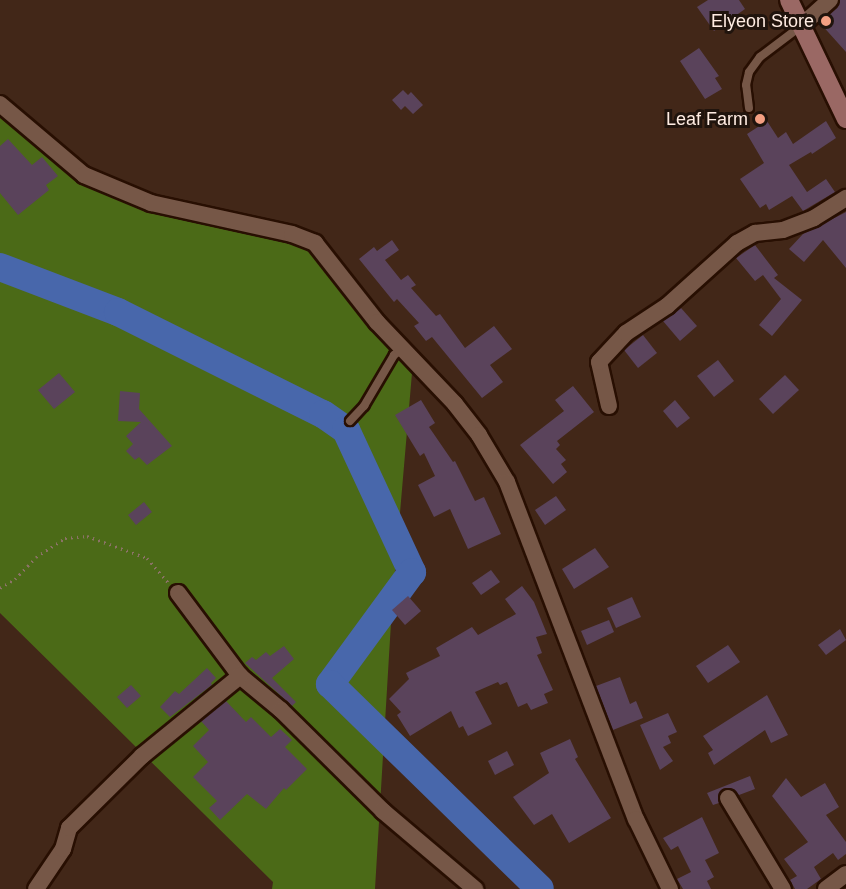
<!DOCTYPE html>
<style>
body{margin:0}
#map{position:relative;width:846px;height:889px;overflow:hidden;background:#422718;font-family:Arial,sans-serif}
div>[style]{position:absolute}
.forest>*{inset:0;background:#4b6a17}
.river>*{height:28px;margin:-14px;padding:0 14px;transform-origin:14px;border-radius:14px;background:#4867ab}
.building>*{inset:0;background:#5a435b}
.path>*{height:3px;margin-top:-1.5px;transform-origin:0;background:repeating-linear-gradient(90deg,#8b7366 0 1.5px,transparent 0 6px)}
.roads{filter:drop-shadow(2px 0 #280f02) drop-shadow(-2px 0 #280f02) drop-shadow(0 2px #280f02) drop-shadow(0 -2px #280f02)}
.lane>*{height:8px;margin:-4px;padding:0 4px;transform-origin:4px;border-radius:4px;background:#765747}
.street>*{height:16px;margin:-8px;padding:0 8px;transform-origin:8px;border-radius:8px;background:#765747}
.secondary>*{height:18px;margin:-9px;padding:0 9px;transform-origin:9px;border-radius:9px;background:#9a6864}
.dots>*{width:16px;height:16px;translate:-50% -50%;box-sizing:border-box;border:3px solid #20140d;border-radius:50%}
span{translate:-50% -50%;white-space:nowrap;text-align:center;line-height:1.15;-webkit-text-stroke:6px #20140d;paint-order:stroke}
.poi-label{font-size:18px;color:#ffece2}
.right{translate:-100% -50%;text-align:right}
</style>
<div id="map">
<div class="forest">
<i style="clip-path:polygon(0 109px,83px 179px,310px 247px,412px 373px,392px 606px,375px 889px,272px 889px,273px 882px,0 613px)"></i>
</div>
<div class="river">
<i style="left:0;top:267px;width:126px;rotate:20.9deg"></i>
<i style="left:118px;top:312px;width:229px;rotate:26.5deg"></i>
<i style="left:323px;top:414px;width:28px;rotate:35deg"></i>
<i style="left:346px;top:430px;width:157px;rotate:65.1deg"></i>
<i style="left:412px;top:572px;width:139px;rotate:126.2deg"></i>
<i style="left:330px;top:684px;width:293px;rotate:44.3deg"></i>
</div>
<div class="building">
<i style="clip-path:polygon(708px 0,739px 0,745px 9px,714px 31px,697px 7px)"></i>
<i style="clip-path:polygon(840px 0,846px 0,846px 52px,820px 23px,837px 8px)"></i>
<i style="clip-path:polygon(699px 48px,719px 76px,715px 78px,722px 89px,705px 99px,680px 61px)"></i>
<i style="clip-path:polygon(403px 90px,408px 95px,411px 92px,423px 105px,413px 114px,405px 106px,401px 110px,392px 100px)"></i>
<i style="clip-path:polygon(767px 121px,778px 138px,786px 132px,793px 144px,826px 121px,836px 138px,812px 154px,811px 152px,789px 165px,807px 192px,826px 179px,835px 192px,803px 211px,792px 196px,769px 210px,766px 204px,760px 208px,740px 179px,764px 163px,747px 134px)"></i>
<i style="clip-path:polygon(8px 139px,32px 165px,42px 157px,58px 176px,46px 185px,49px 190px,18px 215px,0 193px,0 146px)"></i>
<i style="clip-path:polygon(846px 212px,846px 268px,823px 240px,804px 262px,789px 249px,803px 234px)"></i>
<i style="clip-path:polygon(392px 240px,399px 250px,385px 260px,401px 280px,408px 275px,416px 285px,411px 288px,436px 316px,440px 314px,465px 348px,494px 326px,512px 349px,490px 365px,503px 382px,482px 398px,432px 337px,426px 341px,414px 326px,419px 323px,397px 299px,394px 302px,359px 259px,374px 247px,377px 251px)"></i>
<i style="clip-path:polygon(755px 245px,778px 275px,774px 278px,802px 300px,772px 336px,759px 325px,781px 299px,763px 275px,755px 281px,736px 258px)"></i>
<i style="clip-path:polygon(681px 308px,697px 326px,680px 341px,663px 321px)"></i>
<i style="clip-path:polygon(643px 335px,657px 353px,638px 368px,624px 350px)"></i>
<i style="clip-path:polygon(718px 360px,734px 381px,714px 397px,697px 376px)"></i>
<i style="clip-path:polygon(59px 373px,75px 392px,54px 409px,38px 390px)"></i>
<i style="clip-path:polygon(785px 375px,799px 390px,773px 414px,759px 399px)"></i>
<i style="clip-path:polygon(573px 386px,594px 412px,557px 441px,560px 445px,556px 449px,566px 460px,561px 464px,567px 472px,553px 484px,520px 445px,564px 411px,555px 400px)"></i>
<i style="clip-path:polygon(120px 391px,140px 393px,139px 409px,172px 446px,147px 465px,139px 457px,135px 460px,126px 451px,133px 444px,126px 436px,141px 422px,118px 421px)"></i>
<i style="clip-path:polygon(421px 400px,435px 423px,429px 427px,453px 462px,455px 461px,475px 501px,484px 497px,501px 534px,468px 549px,450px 509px,434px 517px,418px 485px,435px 476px,424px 453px,420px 456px,395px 415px)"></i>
<i style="clip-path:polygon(675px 400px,690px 418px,677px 428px,663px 411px)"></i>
<i style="clip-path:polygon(556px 496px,566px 510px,545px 525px,535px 510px)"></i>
<i style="clip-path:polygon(144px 502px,152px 512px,136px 525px,128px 515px)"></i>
<i style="clip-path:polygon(595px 548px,609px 567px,574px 589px,562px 569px)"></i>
<i style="clip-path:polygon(491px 570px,500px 582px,481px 595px,472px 583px)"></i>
<i style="clip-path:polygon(522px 586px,534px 602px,547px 634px,536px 637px,542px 653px,537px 655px,553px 690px,544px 694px,548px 703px,531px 710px,527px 703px,518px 707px,507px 682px,500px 685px,498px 682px,475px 692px,492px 724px,468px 736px,463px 726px,459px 728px,451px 711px,410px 736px,397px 715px,401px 712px,389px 699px,409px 679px,406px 673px,440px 656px,436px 648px,472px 627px,478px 635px,516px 614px,505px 599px)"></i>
<i style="clip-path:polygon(408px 596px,421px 611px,405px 625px,392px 610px)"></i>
<i style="clip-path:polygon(632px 597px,641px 617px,616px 628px,607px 608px)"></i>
<i style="clip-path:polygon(609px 620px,614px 632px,587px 645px,581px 631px)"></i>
<i style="clip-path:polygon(840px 629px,846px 640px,826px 655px,818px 645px)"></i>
<i style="clip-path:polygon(728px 645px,740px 662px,708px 683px,696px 666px)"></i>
<i style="clip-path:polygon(284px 646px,294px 659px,272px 678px,296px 702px,292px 706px,245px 663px,252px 657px,256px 660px,266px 652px,270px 656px)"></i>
<i style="clip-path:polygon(207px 668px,216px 678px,211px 683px,212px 685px,170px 717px,160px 707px,175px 691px,179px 694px)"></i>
<i style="clip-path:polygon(620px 677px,630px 704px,636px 701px,643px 718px,613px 730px,596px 686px)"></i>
<i style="clip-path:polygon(131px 685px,141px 696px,127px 708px,117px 697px)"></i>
<i style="clip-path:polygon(767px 695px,788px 735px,771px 743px,765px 730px,714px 765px,708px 753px,713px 750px,703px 736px)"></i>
<i style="clip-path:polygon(226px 701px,246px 722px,251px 717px,271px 737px,280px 729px,292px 740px,285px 747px,307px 769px,286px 790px,284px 788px,266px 809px,247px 794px,220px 820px,209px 808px,217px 801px,193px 777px,208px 762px,193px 746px,209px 730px,201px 721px)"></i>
<i style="clip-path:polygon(668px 713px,677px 732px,668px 736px,671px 743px,663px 747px,673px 761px,660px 770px,640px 725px)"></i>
<i style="clip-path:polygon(570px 739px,578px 757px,575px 759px,611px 818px,569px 843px,552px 814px,534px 825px,513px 797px,549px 773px,540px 753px)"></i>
<i style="clip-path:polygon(507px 751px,514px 765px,495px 775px,488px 761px)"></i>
<i style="clip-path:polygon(750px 776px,755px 789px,739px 795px,733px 789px,723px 789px,719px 793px,719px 803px,713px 805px,707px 793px)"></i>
<i style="clip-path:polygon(786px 778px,801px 797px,825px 783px,839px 807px,826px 815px,846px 842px,846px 854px,838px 860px,833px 853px,814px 867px,821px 879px,807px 889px,795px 889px,790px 880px,797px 876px,784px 859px,808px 842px,772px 796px)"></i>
<i style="clip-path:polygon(702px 817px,719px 853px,705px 860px,714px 877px,707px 881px,711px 889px,683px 889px,677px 879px,691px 872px,678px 846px,671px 850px,663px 838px)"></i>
</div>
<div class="path">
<i style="left:0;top:588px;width:17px;rotate:-31deg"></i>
<i style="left:15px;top:579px;width:30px;rotate:-46deg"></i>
<i style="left:36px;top:557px;width:35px;rotate:-33deg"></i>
<i style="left:65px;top:538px;width:22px;rotate:-5deg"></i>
<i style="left:87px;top:536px;width:64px;rotate:20.1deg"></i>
<i style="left:147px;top:558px;width:33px;rotate:49deg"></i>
</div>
<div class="roads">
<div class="lane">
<i style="left:749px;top:108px;width:23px;rotate:-97deg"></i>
<i style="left:746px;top:85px;width:13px;rotate:-77deg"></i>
<i style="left:749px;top:72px;width:19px;rotate:-54deg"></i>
<i style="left:760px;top:57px;width:51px;rotate:-37.1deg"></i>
<i style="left:350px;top:421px;width:21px;rotate:-47deg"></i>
<i style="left:364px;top:406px;width:59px;rotate:-59.5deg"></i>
<i style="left:394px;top:355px;width:10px;rotate:-37deg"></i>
</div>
<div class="street">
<i style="left:801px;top:26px;width:39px;rotate:-42deg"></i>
<i style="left:0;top:104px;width:110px;rotate:40.2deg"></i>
<i style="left:84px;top:175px;width:73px;rotate:22.7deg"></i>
<i style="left:151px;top:203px;width:144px;rotate:12.4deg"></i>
<i style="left:292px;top:234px;width:25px;rotate:21deg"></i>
<i style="left:315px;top:243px;width:100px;rotate:51.9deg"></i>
<i style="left:377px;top:322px;width:113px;rotate:46.4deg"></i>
<i style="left:455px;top:404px;width:39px;rotate:52deg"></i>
<i style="left:479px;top:435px;width:55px;rotate:59.2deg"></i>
<i style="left:507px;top:482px;width:361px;rotate:69.1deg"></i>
<i style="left:636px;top:819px;width:78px;rotate:64.1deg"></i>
<i style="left:609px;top:406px;width:45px;rotate:-102.8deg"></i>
<i style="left:599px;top:362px;width:40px;rotate:-47deg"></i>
<i style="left:626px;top:333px;width:49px;rotate:-33.4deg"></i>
<i style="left:667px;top:306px;width:94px;rotate:-42deg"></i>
<i style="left:737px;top:243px;width:21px;rotate:-29deg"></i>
<i style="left:755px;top:233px;width:28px;rotate:-6deg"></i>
<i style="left:783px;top:230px;width:33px;rotate:-21deg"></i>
<i style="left:814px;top:218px;width:38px;rotate:-32deg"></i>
<i style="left:178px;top:593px;width:104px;rotate:53.2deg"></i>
<i style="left:240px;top:676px;width:53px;rotate:39.7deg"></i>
<i style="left:281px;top:710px;width:144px;rotate:44.7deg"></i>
<i style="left:383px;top:811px;width:121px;rotate:40.3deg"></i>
<i style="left:728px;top:798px;width:106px;rotate:58.9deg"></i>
<i style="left:36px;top:889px;width:48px;rotate:-56deg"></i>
<i style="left:63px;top:849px;width:22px;rotate:-74deg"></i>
<i style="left:69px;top:828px;width:103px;rotate:-44.6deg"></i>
<i style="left:142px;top:756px;width:127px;rotate:-39.2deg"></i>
<i style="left:826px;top:889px;width:25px;rotate:-37deg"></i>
</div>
<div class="secondary">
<i style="left:789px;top:0;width:132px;rotate:64.4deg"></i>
</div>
</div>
<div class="dots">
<i style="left:826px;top:21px;background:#f39f82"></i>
<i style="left:760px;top:119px;background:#f39f82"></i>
</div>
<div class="poi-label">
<span class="right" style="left:814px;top:21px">Elyeon Store</span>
<span class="right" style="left:748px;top:119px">Leaf Farm</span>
</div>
</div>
